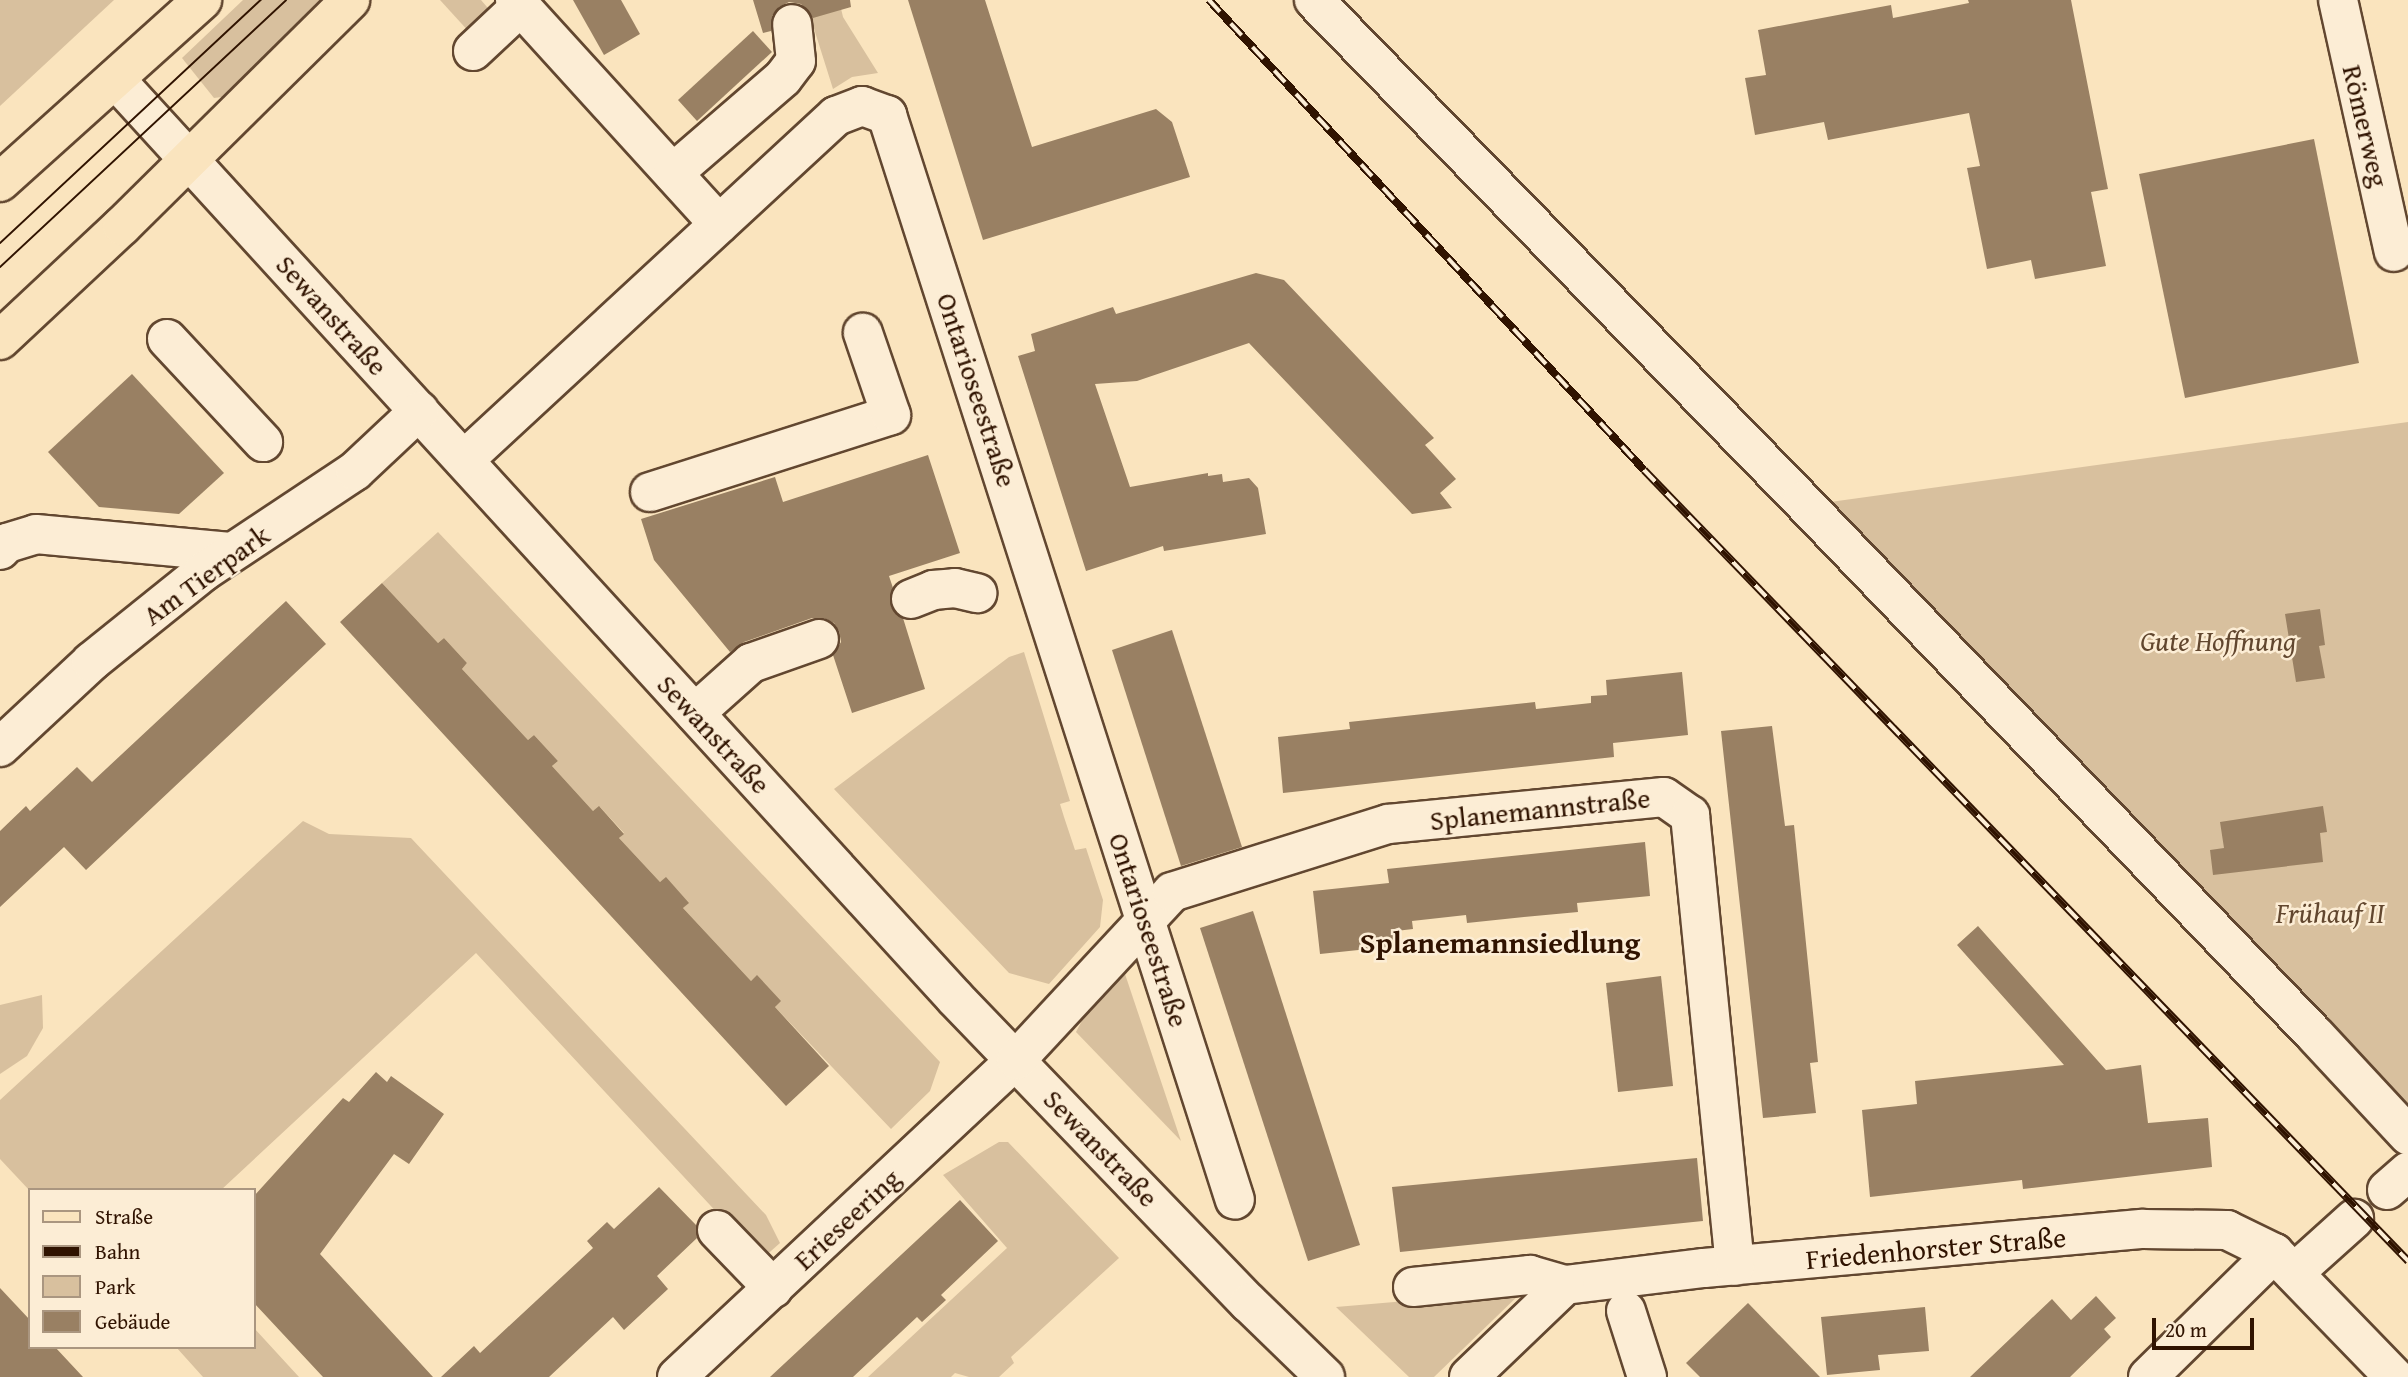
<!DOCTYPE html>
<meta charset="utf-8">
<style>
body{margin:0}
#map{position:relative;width:2408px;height:1377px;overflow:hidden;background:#fae4be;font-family:"Gentium Book Plus",serif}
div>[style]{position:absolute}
.green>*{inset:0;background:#d8c09e}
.building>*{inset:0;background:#998063}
.roads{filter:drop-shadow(2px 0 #624730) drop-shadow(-2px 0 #624730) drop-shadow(0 2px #624730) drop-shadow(0 -2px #624730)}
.minor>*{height:38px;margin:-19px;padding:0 19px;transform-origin:19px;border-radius:19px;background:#fcedd5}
.major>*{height:38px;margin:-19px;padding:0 19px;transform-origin:19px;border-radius:19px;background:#fae4be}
.tram>*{height:2px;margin:-1px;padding:0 1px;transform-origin:1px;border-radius:1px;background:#301300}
.rail>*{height:8px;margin-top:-4px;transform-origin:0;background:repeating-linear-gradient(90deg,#fcedd5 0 16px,#301300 0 32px);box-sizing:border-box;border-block:2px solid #301300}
span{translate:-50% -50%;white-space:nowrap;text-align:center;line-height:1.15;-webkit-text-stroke:5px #fcedd5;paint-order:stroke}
.street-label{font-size:28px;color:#301300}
.park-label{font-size:28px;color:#62472f;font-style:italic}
.neighbourhood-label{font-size:30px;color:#301300;font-weight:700}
.legend{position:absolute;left:28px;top:1188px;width:228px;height:161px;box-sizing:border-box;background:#fcedd5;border:2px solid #aa9680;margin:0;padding:9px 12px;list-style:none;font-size:21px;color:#301300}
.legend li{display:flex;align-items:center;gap:14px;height:35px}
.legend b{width:35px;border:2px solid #aa9680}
.scale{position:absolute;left:2152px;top:1318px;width:102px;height:32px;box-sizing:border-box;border:4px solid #301300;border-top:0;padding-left:9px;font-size:21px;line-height:24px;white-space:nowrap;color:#301300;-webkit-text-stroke:5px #fcedd5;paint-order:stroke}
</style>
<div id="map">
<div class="green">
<i style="clip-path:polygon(0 0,114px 0,0 106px)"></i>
<i style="clip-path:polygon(243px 0,326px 0,222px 97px,214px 98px,182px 58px)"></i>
<i style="clip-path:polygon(440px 0,481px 0,493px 14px,471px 34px)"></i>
<i style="clip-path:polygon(805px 0,839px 0,843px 17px,878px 73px,852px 77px,833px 89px)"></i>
<i style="clip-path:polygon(2408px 422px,2408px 1106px,1823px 503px)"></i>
<i style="clip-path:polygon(438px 532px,940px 1062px,930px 1091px,891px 1129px,775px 1007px,780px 1001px,757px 976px,751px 981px,683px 908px,688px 903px,666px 878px,660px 882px,619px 838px,624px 833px,600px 807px,593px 811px,552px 766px,558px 761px,534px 735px,528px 740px,462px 669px,467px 663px,444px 638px,438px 643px,382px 583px)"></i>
<i style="clip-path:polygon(1024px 652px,1070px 801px,1060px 804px,1064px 817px,1075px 850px,1086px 848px,1103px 900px,1100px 927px,1049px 984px,1009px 973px,834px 789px,1009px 657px)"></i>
<i style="clip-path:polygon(303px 821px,329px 834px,411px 838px,766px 1215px,780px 1243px,761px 1260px,476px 953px,221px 1190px,30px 1191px,0 1159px,0 1100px)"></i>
<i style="clip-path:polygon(1125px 974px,1181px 1141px,1076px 1032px,1085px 1015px)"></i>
<i style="clip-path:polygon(42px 995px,43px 1028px,27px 1056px,0 1074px,0 1005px)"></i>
<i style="clip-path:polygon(999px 1142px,1008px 1142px,1119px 1258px,1011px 1357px,1014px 1363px,999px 1377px,969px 1377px,955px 1373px,951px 1377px,868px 1377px,1007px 1248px,943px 1175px)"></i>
<i style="clip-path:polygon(1523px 1291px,1434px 1377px,1409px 1377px,1336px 1307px)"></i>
<i style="clip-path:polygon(254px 1328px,299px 1377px,203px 1377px,176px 1347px,254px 1347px)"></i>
</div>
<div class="building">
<i style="clip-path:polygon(573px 0,621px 0,640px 34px,604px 55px)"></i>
<i style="clip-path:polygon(753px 0,850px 0,851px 7px,813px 18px,801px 4px,789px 2px,779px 7px,772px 16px,771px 31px,763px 33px)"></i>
<i style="clip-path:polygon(908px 0,985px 0,1032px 147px,1156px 109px,1172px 122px,1190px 177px,983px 240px)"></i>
<i style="clip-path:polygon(1968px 0,2071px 0,2108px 189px,2091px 192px,2106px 266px,2035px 279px,2031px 260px,1987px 269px,1967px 168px,1980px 166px,1969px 113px,1828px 140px,1824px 122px,1755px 135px,1745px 78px,1766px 75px,1758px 30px,1891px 5px,1893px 18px,1969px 3px)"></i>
<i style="clip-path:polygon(753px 31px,772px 52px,697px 121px,678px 100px)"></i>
<i style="clip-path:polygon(2314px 139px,2359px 363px,2185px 398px,2139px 174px)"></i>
<i style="clip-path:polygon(1256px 273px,1284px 280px,1434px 438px,1425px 445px,1456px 479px,1440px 493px,1452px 508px,1412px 514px,1249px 343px,1137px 381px,1095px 384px,1130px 487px,1208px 473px,1208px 476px,1222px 474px,1223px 482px,1249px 478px,1258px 488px,1266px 534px,1164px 551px,1163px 546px,1086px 571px,1018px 356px,1035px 351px,1031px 334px,1113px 307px,1116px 314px)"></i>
<i style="clip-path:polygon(132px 374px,224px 473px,179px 514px,99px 507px,48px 452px)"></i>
<i style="clip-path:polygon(928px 455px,960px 553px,889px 576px,893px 588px,891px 607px,903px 618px,925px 689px,852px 713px,833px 655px,841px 642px,839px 631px,834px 623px,824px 618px,812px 618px,744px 642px,730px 652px,654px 560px,641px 519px,775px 477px,783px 502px)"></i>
<i style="clip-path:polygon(382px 583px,438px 643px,444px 638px,467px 663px,462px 669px,528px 740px,534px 735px,558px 761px,552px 766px,593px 811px,599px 806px,624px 834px,619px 838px,660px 882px,666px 877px,689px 903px,683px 908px,751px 981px,757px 975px,781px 1001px,775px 1007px,829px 1066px,786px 1106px,340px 622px)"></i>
<i style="clip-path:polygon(286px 601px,326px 644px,86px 870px,64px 847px,0 907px,0 831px,26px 806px,30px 811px,77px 767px,92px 782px)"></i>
<i style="clip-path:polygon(2320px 609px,2325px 645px,2319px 646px,2325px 678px,2296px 682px,2285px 614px)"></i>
<i style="clip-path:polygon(1172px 630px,1242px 847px,1181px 866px,1112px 650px)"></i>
<i style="clip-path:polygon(1682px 672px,1688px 735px,1613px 743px,1614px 757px,1283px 793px,1278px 737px,1350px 729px,1349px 722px,1535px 702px,1536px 709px,1591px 703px,1591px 696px,1607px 695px,1606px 680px)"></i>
<i style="clip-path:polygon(1772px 726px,1785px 826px,1794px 825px,1818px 1062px,1810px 1063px,1816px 1113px,1763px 1118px,1721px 731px)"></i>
<i style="clip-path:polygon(2323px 806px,2327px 832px,2320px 833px,2323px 862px,2213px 875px,2210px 850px,2224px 848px,2220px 822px)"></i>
<i style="clip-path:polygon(1645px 842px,1650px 896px,1577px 903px,1578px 912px,1524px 917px,1467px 923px,1466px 915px,1412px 921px,1413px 929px,1396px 931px,1397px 946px,1320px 954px,1313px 891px,1389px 883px,1387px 869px)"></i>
<i style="clip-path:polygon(1253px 911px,1360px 1245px,1308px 1261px,1200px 928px)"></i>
<i style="clip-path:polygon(1978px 926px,2106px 1070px,2141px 1065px,2148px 1123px,2208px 1118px,2212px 1167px,2023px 1189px,2022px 1180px,1870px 1197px,1862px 1110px,1917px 1104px,1915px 1081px,2064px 1065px,1957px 945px)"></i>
<i style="clip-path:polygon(1661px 976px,1673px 1086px,1618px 1092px,1606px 983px)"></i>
<i style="clip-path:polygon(376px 1072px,387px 1082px,391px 1076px,444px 1114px,409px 1164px,394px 1154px,320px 1254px,433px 1377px,323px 1377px,254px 1303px,254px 1196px,343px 1098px,349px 1102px)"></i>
<i style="clip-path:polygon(1697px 1158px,1703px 1221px,1400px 1252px,1392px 1187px)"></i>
<i style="clip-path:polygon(659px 1187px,696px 1225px,697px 1238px,657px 1276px,668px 1289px,624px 1330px,613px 1317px,549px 1377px,441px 1377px,474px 1346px,480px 1353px,593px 1248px,587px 1241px,607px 1222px,614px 1229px)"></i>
<i style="clip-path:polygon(960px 1200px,998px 1241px,941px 1295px,946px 1300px,922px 1322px,917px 1317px,853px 1377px,770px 1377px)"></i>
<i style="clip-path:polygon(0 1288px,30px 1320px,30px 1347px,55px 1347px,83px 1377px,0 1377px)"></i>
<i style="clip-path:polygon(2096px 1296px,2116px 1318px,2104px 1329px,2111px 1337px,2070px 1377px,1970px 1377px,2052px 1299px,2071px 1320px)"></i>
<i style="clip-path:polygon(1748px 1303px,1820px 1377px,1700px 1377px,1686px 1363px)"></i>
<i style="clip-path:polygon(1925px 1307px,1929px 1351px,1878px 1355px,1880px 1370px,1827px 1375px,1821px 1317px)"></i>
</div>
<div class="roads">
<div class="minor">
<i style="left:515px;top:0;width:303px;rotate:47.7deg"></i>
<i style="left:1314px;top:0;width:699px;rotate:45.75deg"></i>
<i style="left:1802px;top:501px;width:740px;rotate:46.15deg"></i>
<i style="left:2315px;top:1035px;width:137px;rotate:47.1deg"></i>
<i style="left:2338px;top:0;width:258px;rotate:77.5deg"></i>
<i style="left:473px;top:51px;width:66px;rotate:-43.2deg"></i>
<i style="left:115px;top:79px;width:1245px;rotate:47.57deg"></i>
<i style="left:955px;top:998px;width:424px;rotate:46.1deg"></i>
<i style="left:1249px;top:1303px;width:106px;rotate:44.2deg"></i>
<i style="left:673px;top:173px;width:145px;rotate:-40.8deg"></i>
<i style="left:783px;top:78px;width:21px;rotate:-53deg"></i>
<i style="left:796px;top:61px;width:37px;rotate:-96deg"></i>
<i style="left:167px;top:339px;width:141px;rotate:47deg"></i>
<i style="left:464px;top:460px;width:507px;rotate:-42.76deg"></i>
<i style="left:836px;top:116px;width:28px;rotate:-21deg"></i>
<i style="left:862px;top:106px;width:27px;rotate:20deg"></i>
<i style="left:887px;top:115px;width:1139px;rotate:72.22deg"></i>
<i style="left:650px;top:492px;width:253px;rotate:-17.7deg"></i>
<i style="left:891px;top:415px;width:87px;rotate:-108.9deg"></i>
<i style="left:0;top:550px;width:10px;rotate:-45deg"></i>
<i style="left:7px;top:543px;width:30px;rotate:-17deg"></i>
<i style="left:36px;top:534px;width:195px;rotate:5.3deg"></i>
<i style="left:911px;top:599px;width:24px;rotate:-22deg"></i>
<i style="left:933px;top:590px;width:22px;rotate:-5deg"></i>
<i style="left:955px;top:588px;width:23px;rotate:13deg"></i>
<i style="left:695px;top:713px;width:75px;rotate:-41.8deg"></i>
<i style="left:751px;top:663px;width:72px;rotate:-19.4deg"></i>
<i style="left:0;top:747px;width:125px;rotate:-43deg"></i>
<i style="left:91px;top:662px;width:144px;rotate:-38.8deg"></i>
<i style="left:203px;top:572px;width:182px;rotate:-33.6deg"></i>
<i style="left:355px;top:471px;width:88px;rotate:-43.2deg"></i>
<i style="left:2387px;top:1190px;width:28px;rotate:-41deg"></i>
<i style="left:717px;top:1230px;width:81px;rotate:46deg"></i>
<i style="left:2294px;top:1273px;width:81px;rotate:-42deg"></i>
<i style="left:1413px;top:1287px;width:118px;rotate:-5.9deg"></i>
<i style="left:1530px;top:1275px;width:36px;rotate:16deg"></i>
<i style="left:1565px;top:1285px;width:140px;rotate:-7deg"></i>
<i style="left:1704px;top:1268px;width:441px;rotate:-5.1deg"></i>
<i style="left:2143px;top:1229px;width:84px;rotate:0.7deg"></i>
<i style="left:2227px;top:1230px;width:52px;rotate:26.1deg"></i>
<i style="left:2274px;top:1253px;width:173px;rotate:45.9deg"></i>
<i style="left:1626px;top:1311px;width:69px;rotate:72.3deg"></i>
<i style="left:677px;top:1377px;width:464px;rotate:-43.1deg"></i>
<i style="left:1016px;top:1060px;width:229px;rotate:-47.1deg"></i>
<i style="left:1172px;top:892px;width:226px;rotate:-17.5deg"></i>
<i style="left:1388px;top:824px;width:277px;rotate:-5.6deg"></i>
<i style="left:1664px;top:797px;width:32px;rotate:35deg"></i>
<i style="left:1690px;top:815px;width:453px;rotate:84.3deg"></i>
<i style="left:1469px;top:1377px;width:133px;rotate:-43.8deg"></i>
<i style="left:2148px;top:1377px;width:177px;rotate:-44.5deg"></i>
</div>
<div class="major">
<i style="left:0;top:182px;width:272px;rotate:-42deg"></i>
<i style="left:0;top:340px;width:167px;rotate:-43.1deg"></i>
<i style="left:122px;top:226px;width:321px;rotate:-44.7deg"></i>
</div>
</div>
<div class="tram">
<i style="left:0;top:243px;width:357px;rotate:-43deg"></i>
<i style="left:0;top:267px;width:391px;rotate:-43deg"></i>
</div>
<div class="rail">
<i style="left:1209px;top:0;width:640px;rotate:47.21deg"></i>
<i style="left:1644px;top:470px;width:1100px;rotate:45.99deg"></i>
</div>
<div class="street-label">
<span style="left:2366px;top:126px;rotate:77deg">Römerweg</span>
<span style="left:332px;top:315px;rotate:48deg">Sewanstraße</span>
<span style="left:977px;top:390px;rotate:72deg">Ontarioseestraße</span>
<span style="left:206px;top:575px;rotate:-36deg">Am Tierpark</span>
<span style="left:714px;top:734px;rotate:47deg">Sewanstraße</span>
<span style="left:1540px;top:809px;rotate:-6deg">Splanemannstraße</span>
<span style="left:1149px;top:930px;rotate:72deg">Ontarioseestraße</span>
<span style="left:1101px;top:1148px;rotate:46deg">Sewanstraße</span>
<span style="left:847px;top:1219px;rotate:-43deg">Erieseering</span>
<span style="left:1936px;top:1248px;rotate:-5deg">Friedenhorster Straße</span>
</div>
<div class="park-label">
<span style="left:2218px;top:641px">Gute Hoffnung</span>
<span style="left:2330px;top:913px">Frühauf II</span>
</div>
<div class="neighbourhood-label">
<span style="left:1500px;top:942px">Splanemannsiedlung</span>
</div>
<ul class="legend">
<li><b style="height:9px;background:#fae4be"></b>Straße</li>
<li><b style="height:9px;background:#301300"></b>Bahn</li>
<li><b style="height:19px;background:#d8c09e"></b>Park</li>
<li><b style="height:19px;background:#998063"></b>Gebäude</li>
</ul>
<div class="scale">20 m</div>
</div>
